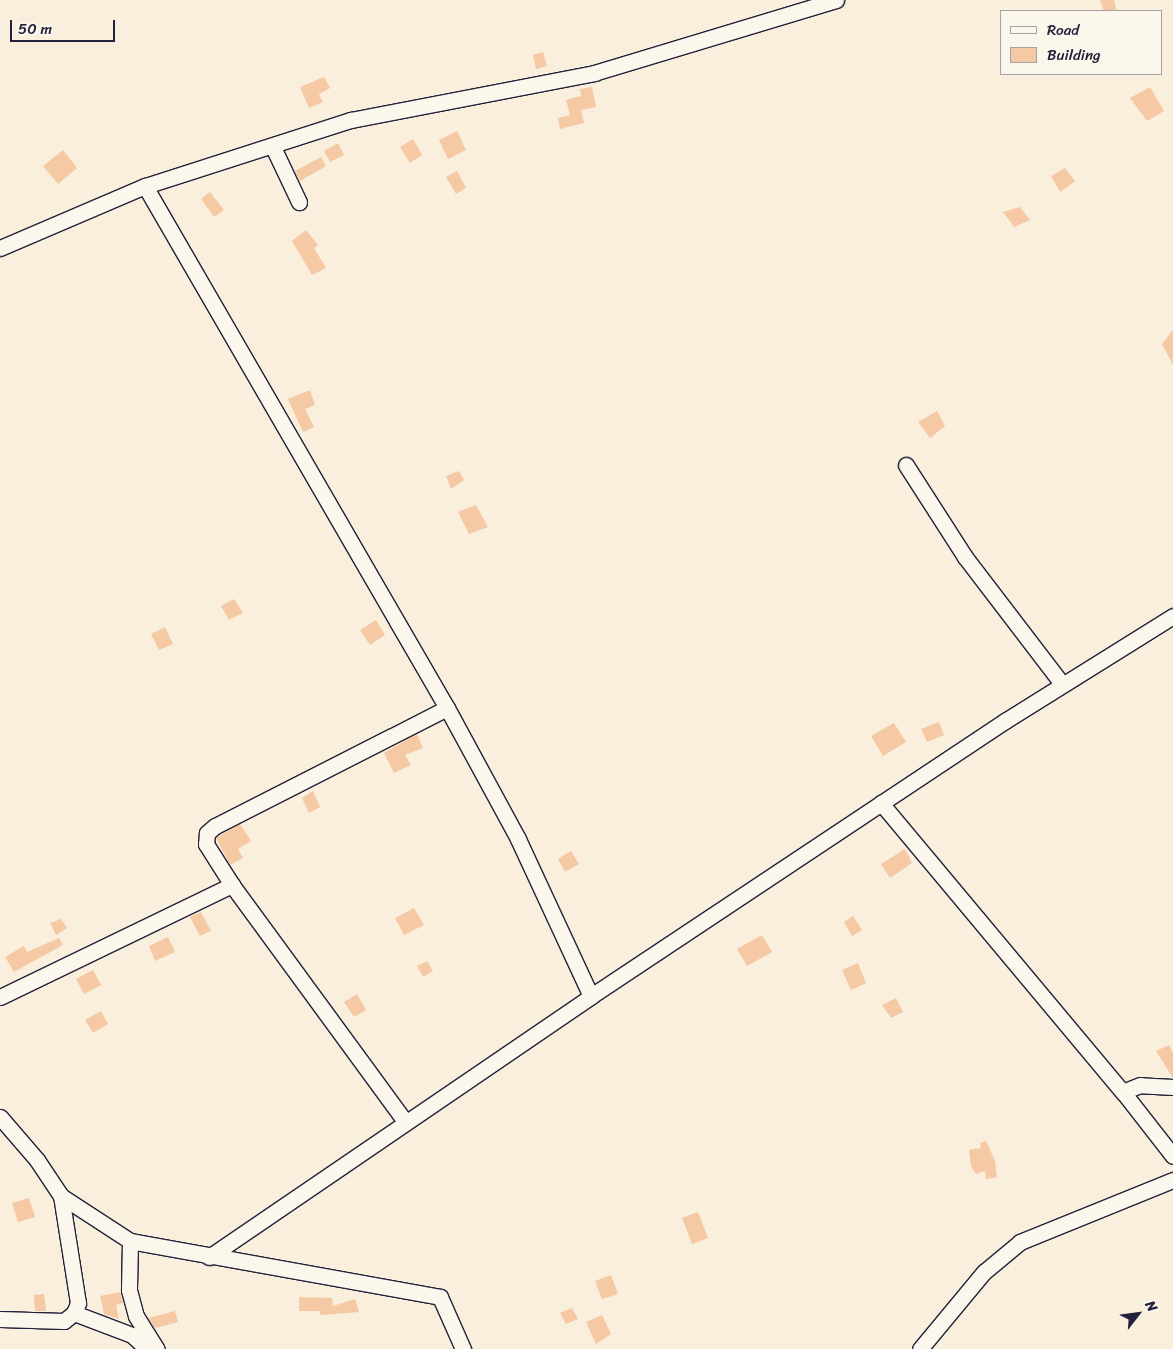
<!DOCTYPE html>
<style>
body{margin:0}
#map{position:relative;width:1173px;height:1349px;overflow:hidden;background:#faeedd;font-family:Sriracha,sans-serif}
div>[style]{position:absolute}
.building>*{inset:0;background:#f4c9a3}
.roads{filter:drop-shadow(1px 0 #22223b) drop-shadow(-1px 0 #22223b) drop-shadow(0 1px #22223b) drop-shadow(0 -1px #22223b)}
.minor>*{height:15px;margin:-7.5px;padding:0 7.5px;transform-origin:7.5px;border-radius:7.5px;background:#fbf7ec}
span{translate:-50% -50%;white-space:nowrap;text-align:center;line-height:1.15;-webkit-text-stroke:4.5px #fbf7ec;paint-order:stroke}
.legend{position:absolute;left:1000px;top:10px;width:162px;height:65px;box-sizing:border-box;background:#fbf7ec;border:1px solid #a4a2a5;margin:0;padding:6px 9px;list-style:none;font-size:15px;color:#22223b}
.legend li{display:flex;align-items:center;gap:10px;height:25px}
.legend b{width:25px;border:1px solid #a4a2a5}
.north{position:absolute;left:1113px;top:1289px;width:50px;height:50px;-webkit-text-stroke:4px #fbf7ec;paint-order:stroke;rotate:60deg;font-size:14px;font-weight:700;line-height:20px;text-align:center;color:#22223b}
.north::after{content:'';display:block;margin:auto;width:18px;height:22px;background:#22223b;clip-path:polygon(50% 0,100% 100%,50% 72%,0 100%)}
.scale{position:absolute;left:10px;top:20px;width:105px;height:22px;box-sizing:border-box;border:2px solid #22223b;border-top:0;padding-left:6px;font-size:15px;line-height:18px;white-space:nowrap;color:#22223b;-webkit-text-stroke:4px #fbf7ec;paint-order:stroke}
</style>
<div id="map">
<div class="building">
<i style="clip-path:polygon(1100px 0,1114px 0,1117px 11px,1104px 11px)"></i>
<i style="clip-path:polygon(543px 52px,547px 66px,536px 69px,533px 55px)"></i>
<i style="clip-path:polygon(324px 77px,330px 88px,319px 94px,323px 102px,309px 108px,300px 87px)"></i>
<i style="clip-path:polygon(592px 87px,596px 107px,581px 110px,584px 123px,560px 129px,558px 118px,570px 115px,566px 100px,581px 96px,580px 89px)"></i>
<i style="clip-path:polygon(1150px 87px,1164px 111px,1147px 121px,1130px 98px)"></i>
<i style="clip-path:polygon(457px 131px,466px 150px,448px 159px,439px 140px)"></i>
<i style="clip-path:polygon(413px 139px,422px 155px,410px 163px,400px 147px)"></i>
<i style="clip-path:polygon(338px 143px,344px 155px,330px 162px,324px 151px)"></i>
<i style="clip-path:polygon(63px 150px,77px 168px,58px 184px,43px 166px)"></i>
<i style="clip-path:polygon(321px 157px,326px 166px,300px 181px,295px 171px)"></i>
<i style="clip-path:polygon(1065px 168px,1075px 181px,1060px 192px,1051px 176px)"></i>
<i style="clip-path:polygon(457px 171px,466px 188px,456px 194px,446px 177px)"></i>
<i style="clip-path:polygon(210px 192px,224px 210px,214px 217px,201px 199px)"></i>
<i style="clip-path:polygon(1020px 207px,1030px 220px,1014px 227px,1003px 212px)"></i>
<i style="clip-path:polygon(306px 230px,318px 245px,314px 248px,326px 268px,312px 275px,292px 241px)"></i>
<i style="clip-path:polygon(1173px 330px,1173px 365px,1162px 344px)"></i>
<i style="clip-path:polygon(310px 390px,315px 405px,305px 409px,314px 427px,303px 432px,288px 399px)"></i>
<i style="clip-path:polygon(937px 411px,945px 426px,930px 438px,918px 422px)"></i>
<i style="clip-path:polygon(459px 471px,464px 480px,451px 489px,446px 476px)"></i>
<i style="clip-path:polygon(476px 505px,488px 527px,469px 534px,458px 512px)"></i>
<i style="clip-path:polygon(234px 599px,243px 613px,229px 620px,221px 606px)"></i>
<i style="clip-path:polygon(376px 620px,385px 635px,370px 645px,360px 630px)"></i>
<i style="clip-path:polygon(165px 627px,173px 644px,159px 650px,151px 634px)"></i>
<i style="clip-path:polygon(939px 722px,944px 735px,927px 742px,921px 729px)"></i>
<i style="clip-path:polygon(894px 723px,906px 742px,883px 756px,871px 736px)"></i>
<i style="clip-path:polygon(417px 734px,423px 748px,405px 755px,411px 765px,394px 773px,384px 753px)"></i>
<i style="clip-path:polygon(313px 791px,320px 807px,309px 813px,302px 798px)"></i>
<i style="clip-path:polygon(240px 824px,251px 841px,238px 849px,243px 858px,230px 865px,216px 838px)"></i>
<i style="clip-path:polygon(905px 849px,912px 863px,890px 878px,881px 864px)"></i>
<i style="clip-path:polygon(571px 851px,579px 864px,565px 872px,558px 859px)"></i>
<i style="clip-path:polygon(414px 908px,424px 925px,404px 935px,395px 918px)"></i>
<i style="clip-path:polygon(201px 912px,211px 931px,200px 936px,190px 917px)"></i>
<i style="clip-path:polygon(853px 916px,862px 930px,852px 936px,844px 922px)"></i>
<i style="clip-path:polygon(61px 919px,67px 928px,56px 935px,50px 923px)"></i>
<i style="clip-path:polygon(762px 935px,772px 952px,747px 966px,737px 949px)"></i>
<i style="clip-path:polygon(168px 937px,175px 952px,155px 961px,149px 946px)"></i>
<i style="clip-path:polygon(59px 938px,63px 945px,14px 972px,5px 957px,24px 946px,27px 952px)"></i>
<i style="clip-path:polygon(427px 961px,433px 971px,423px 977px,417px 966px)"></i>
<i style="clip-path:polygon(858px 963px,866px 983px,851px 990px,842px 970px)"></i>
<i style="clip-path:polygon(93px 970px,101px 985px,84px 994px,76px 979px)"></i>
<i style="clip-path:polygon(357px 994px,366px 1010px,354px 1017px,344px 1002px)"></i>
<i style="clip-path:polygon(896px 998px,903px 1012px,891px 1018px,882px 1005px)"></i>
<i style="clip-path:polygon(101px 1011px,108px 1024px,93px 1033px,85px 1020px)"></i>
<i style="clip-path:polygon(1169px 1045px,1173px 1053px,1173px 1078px,1156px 1051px)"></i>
<i style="clip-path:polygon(986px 1141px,995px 1161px,997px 1177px,986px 1179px,985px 1171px,976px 1174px,971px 1166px,969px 1150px,981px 1148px,980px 1143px)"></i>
<i style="clip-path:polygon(29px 1198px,35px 1217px,18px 1222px,12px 1203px)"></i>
<i style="clip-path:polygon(698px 1212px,708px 1238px,692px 1244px,682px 1218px)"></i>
<i style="clip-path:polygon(611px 1275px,618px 1294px,602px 1299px,595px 1281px)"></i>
<i style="clip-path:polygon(120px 1292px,123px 1303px,116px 1305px,119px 1319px,104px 1314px,100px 1296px)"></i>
<i style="clip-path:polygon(44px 1294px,46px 1311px,35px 1311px,34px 1295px)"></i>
<i style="clip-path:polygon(299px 1297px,332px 1298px,333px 1306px,355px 1299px,359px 1312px,320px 1315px,320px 1311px,299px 1311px)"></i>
<i style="clip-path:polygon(572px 1308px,578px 1319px,566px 1324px,560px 1313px)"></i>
<i style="clip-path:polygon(175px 1311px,178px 1322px,155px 1328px,148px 1318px)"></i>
<i style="clip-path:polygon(602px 1315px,611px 1334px,596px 1344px,586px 1322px)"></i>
</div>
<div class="roads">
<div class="minor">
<i style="left:273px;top:147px;width:61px;rotate:64.7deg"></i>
<i style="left:145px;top:186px;width:603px;rotate:59.95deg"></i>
<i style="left:447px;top:708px;width:260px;rotate:153deg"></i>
<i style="left:215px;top:826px;width:11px;rotate:139deg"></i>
<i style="left:207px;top:833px;width:11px;rotate:95deg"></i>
<i style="left:206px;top:844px;width:49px;rotate:57.6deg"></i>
<i style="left:0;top:248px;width:158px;rotate:-23.2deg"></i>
<i style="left:145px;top:186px;width:216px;rotate:-17.8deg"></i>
<i style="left:351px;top:120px;width:248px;rotate:-10.9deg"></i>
<i style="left:594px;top:73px;width:253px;rotate:-16.8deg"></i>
<i style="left:906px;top:465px;width:109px;rotate:57.3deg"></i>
<i style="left:965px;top:557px;width:160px;rotate:52.6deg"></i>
<i style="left:447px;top:708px;width:149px;rotate:61.5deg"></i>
<i style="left:518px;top:839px;width:173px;rotate:65.1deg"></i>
<i style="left:881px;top:803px;width:377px;rotate:50.1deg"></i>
<i style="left:0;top:997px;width:258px;rotate:-25.8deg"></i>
<i style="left:232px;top:885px;width:293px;rotate:53.8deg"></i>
<i style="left:1173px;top:1087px;width:33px;rotate:-177deg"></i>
<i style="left:1140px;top:1085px;width:18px;rotate:158deg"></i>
<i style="left:1123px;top:1092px;width:81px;rotate:52deg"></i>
<i style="left:0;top:1117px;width:57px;rotate:49.3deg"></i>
<i style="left:37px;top:1160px;width:43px;rotate:56.3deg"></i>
<i style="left:61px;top:1196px;width:82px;rotate:33.1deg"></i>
<i style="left:130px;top:1241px;width:315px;rotate:10.2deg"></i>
<i style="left:440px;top:1297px;width:57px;rotate:66.1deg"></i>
<i style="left:130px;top:1241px;width:49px;rotate:91.2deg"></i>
<i style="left:129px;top:1290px;width:27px;rotate:75deg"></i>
<i style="left:136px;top:1316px;width:39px;rotate:58deg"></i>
<i style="left:209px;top:1257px;width:463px;rotate:-34.3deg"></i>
<i style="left:591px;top:996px;width:497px;rotate:-33.6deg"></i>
<i style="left:1005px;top:721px;width:198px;rotate:-32deg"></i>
<i style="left:74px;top:1313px;width:62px;rotate:20.8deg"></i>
<i style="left:132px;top:1335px;width:21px;rotate:43deg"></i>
<i style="left:0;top:1319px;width:64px;rotate:1.8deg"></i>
<i style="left:64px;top:1321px;width:13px;rotate:-39deg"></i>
<i style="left:74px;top:1313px;width:11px;rotate:-68deg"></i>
<i style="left:78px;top:1303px;width:108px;rotate:-99deg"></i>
<i style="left:920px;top:1349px;width:100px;rotate:-50.3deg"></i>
<i style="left:984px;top:1272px;width:47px;rotate:-39.8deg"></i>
<i style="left:1020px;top:1242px;width:165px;rotate:-22.1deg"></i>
</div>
</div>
<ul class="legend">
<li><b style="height:6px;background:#fbf7ec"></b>Road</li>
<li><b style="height:14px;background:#f4c9a3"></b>Building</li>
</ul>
<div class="north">N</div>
<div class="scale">50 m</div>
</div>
